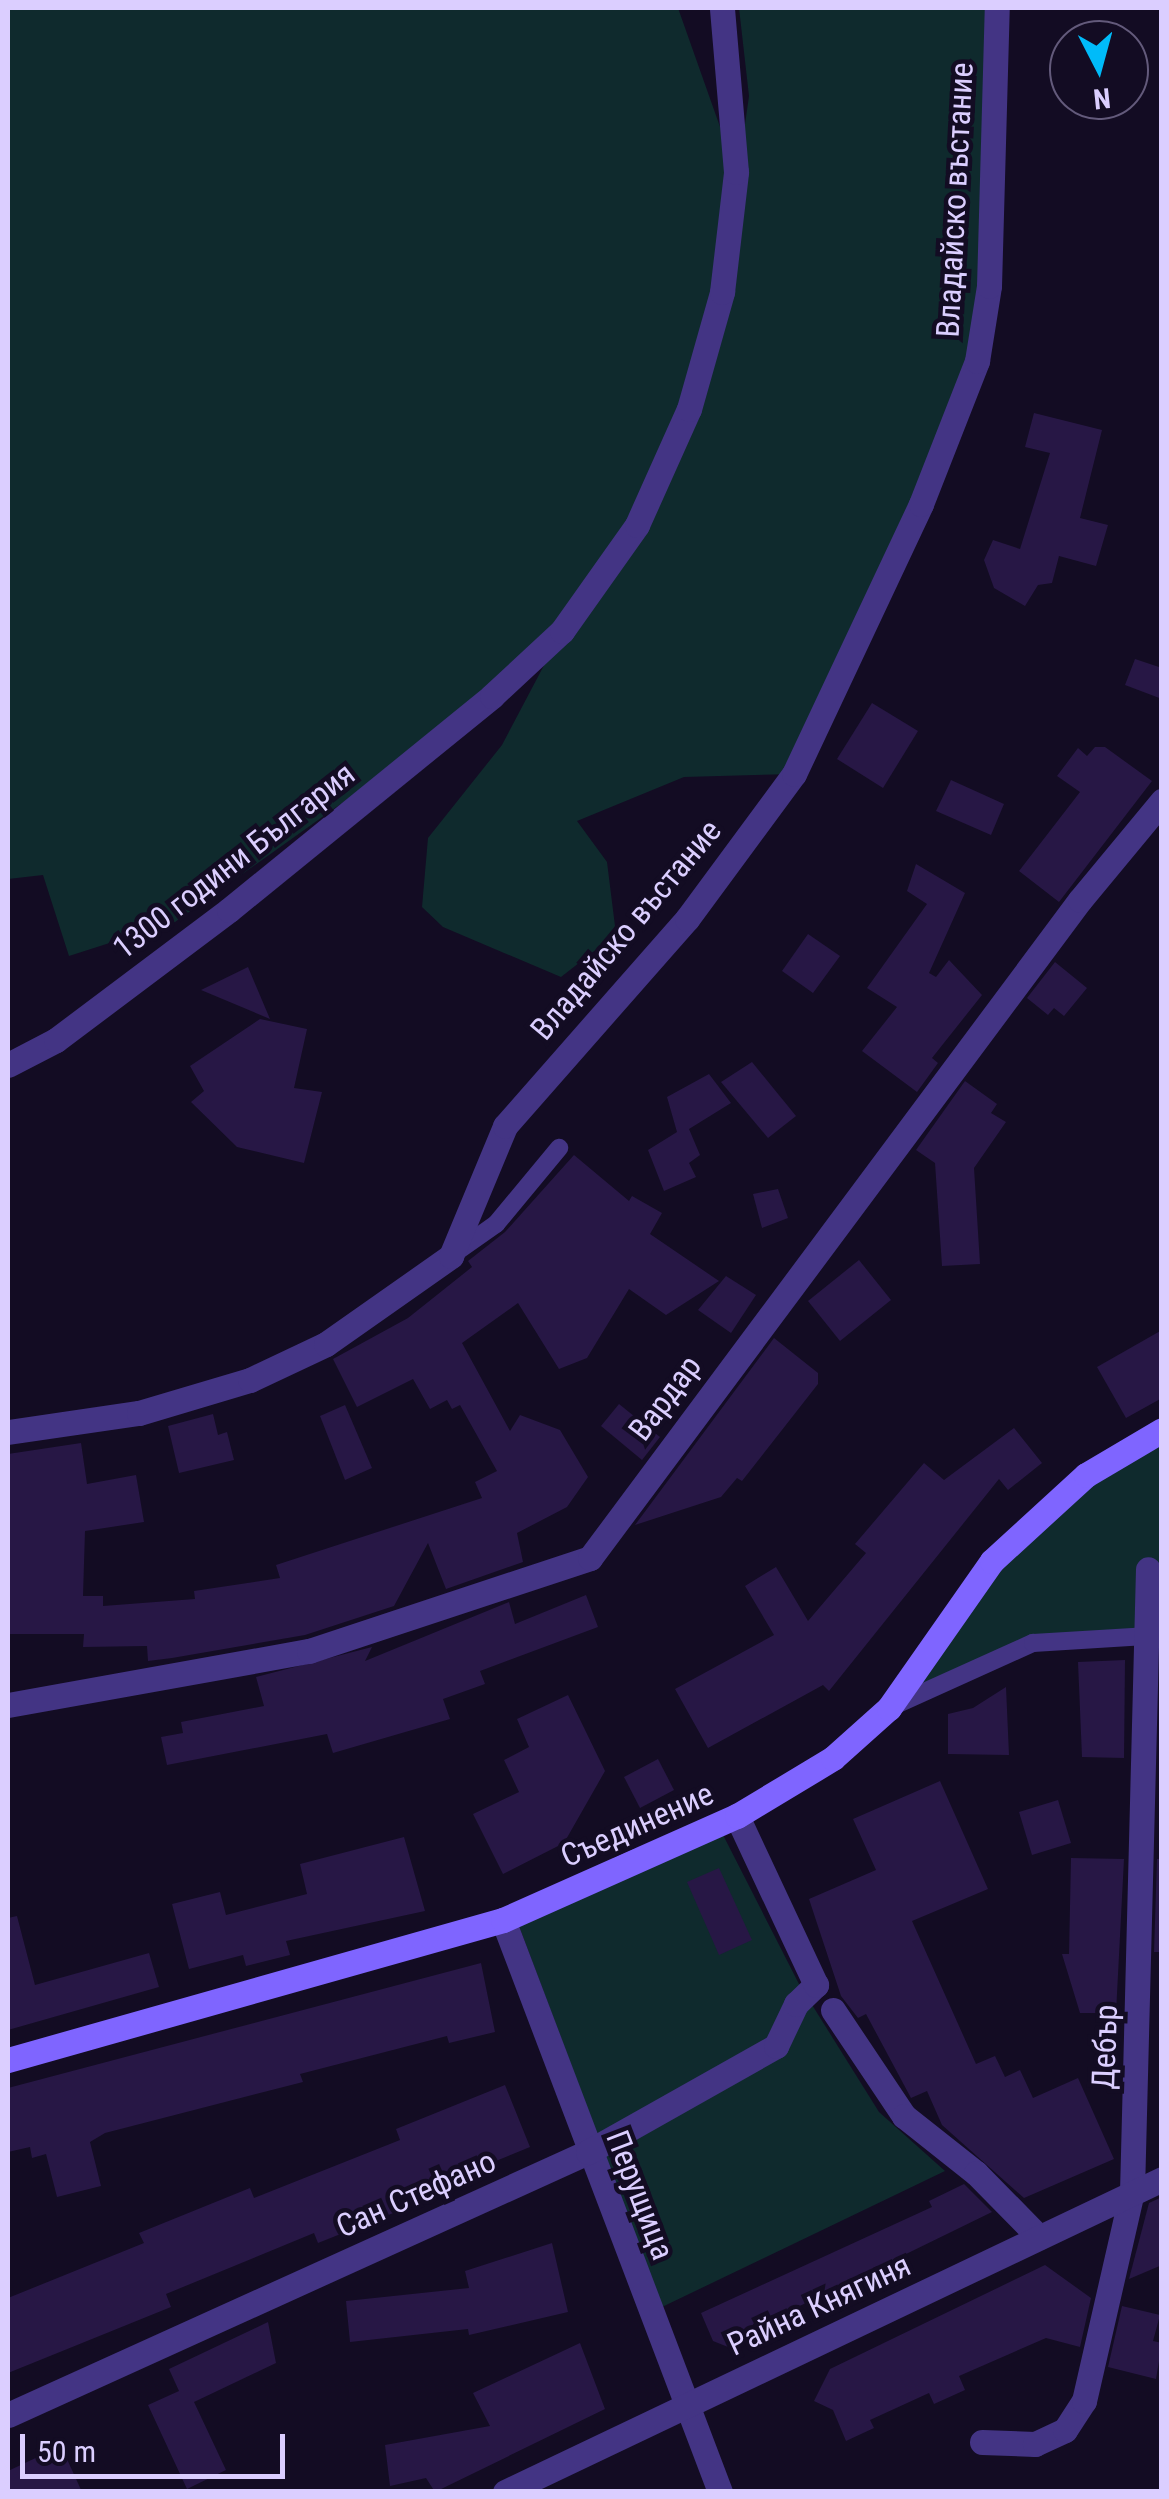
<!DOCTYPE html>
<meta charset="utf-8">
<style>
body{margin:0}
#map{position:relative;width:1169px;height:2499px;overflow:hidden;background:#130c23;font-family:"Roboto Condensed",sans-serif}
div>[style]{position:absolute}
.green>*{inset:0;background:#0f2a2d}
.building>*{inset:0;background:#271745}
.lane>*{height:18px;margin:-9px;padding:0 9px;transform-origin:9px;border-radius:9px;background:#433484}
.street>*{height:25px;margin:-12.5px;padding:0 12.5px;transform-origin:12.5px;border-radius:12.5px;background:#433484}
.secondary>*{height:25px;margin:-12.5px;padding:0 12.5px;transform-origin:12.5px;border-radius:12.5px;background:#7f65ff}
span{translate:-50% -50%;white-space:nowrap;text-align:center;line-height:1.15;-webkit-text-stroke:9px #130c23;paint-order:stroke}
.street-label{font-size:32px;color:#dbceff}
.frame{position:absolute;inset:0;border:10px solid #dbceff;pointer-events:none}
.north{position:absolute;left:1049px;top:20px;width:100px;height:100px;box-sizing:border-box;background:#130c23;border:2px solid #635a7b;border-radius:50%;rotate:174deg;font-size:28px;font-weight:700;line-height:40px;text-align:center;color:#dbceff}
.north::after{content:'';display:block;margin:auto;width:35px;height:45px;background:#00bbf9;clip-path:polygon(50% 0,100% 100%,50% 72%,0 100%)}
.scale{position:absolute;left:20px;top:2434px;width:265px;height:45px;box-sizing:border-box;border:5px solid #dbceff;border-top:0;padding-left:12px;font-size:30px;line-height:35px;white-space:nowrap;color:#dbceff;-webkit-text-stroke:8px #130c23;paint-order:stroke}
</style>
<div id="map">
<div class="green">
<i style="clip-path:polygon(8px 8px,678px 8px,736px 172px,731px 222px,749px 96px,739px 8px,997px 8px,977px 361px,794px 774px,684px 777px,577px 821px,607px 862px,616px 934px,561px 977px,443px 927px,422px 907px,428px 838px,502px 745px,560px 635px,492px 696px,175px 922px,69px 956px,43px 875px,8px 879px)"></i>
<i style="clip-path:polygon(1161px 1430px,1161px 1635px,1033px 1643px,889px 1708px,992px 1561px)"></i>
<i style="clip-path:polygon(720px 1829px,799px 1984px,879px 2112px,945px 2171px,662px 2307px,519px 1926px)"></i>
</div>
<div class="building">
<i style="clip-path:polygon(1034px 413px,1102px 430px,1080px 518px,1108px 525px,1096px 566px,1059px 556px,1052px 583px,1038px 585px,1025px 606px,994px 588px,984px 560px,993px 540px,1020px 549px,1050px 453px,1025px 447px)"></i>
<i style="clip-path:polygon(1135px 659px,1162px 668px,1162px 699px,1125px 685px)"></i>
<i style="clip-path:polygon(872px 703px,918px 731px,883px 788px,837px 759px)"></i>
<i style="clip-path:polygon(1095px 747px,1105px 747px,1152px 781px,1059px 902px,1019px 871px,1080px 792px,1057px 776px,1078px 748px,1087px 756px)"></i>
<i style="clip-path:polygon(951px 780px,1004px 804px,991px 835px,936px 811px)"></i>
<i style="clip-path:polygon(916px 864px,965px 893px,929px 973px,936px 977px,949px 960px,982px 995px,932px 1058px,938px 1063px,917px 1092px,862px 1051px,897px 1007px,867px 988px,927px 904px,907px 891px)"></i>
<i style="clip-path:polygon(808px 934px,840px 956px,813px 993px,782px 971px)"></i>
<i style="clip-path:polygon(1055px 962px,1087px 988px,1064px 1016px,1054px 1008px,1048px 1015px,1027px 998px)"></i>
<i style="clip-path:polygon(248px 967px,270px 1019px,201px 990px)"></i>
<i style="clip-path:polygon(260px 1019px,307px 1029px,294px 1088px,322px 1092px,304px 1163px,237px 1147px,191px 1102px,204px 1091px,190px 1066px)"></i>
<i style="clip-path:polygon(752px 1062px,796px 1116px,768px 1138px,721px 1082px)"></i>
<i style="clip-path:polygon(709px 1074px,731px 1103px,689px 1129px,700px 1155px,689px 1163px,696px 1177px,664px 1191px,648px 1150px,677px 1132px,667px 1097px)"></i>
<i style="clip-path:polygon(965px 1081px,997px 1104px,991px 1113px,1006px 1122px,974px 1168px,980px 1264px,942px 1266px,935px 1163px,916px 1150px)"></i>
<i style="clip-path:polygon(574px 1155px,629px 1201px,632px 1196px,662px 1213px,650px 1234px,719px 1281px,666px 1315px,629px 1289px,587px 1358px,559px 1369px,518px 1303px,462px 1343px,510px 1431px,520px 1415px,560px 1430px,588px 1477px,567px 1507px,517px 1533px,523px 1562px,446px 1589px,428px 1543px,394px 1606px,305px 1635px,172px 1658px,148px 1661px,147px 1646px,83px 1647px,84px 1634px,8px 1634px,8px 1454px,81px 1443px,87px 1484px,136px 1475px,144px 1522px,85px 1531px,83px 1596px,103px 1596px,103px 1606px,195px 1599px,194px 1591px,280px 1578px,276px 1565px,482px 1498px,475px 1482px,497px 1471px,460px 1405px,452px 1409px,447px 1400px,430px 1409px,413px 1379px,357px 1407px,333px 1359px,408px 1318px,472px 1267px,468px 1261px,505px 1232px)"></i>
<i style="clip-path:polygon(778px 1189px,788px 1218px,762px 1228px,753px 1194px)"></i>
<i style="clip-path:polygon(859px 1260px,891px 1300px,840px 1341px,808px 1301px)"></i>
<i style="clip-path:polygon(726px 1276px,756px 1295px,731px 1333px,698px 1310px)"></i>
<i style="clip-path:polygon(1162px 1330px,1162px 1398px,1126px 1418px,1097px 1367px)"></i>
<i style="clip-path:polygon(774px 1338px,818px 1373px,818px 1384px,742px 1481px,737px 1478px,721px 1497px,635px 1525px)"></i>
<i style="clip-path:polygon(619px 1404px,660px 1437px,642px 1460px,601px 1426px)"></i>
<i style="clip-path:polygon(345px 1405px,372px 1468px,345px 1480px,320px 1416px)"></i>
<i style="clip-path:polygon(213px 1414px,218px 1435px,227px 1432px,234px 1460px,179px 1473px,168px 1426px)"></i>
<i style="clip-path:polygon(1014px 1428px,1042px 1463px,1008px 1490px,999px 1479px,829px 1691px,823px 1685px,708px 1748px,675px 1689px,774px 1635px,745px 1586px,776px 1567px,808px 1621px,866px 1553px,855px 1544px,924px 1463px,944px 1480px)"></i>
<i style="clip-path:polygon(586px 1595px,598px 1627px,480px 1671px,485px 1684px,443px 1699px,450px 1719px,333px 1753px,327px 1734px,167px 1765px,161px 1737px,183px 1733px,181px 1722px,264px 1706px,256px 1677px,372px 1647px,365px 1661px,509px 1602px,515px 1624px)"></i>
<i style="clip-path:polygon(1125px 1660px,1124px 1758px,1082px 1757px,1078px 1662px)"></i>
<i style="clip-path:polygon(1006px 1687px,1009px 1755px,948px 1754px,948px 1714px,973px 1708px)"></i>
<i style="clip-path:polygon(568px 1695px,605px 1771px,564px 1843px,503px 1874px,473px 1814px,519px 1792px,504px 1760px,529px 1747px,517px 1719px)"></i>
<i style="clip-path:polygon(658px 1759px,674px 1790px,640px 1808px,624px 1777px)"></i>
<i style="clip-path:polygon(940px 1781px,988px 1889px,912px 1921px,976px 2064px,995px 2056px,1005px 2077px,1020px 2070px,1033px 2098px,1078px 2078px,1114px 2159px,1024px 2198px,942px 2125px,927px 2091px,911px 2098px,866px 2014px,858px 2018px,841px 1996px,809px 1899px,876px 1870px,853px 1819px)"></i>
<i style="clip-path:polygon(1058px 1800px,1071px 1843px,1032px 1855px,1019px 1812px)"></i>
<i style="clip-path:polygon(404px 1837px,425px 1911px,286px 1941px,290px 1955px,246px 1966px,243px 1955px,189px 1969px,172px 1904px,220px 1892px,226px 1915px,307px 1894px,300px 1864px)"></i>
<i style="clip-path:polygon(1071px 1858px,1124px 1859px,1116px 2013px,1080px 2013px,1062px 1954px,1069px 1954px)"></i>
<i style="clip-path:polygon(1157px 1859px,1162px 1859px,1162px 1952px,1154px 1952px)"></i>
<i style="clip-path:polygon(719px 1868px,752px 1940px,719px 1955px,687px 1882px)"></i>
<i style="clip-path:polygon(17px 1916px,35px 1985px,149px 1953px,159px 1987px,8px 2030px,8px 1918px)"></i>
<i style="clip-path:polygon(481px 1963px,495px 2032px,449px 2043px,447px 2036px,300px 2074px,303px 2082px,105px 2133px,90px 2142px,101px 2186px,57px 2197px,46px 2154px,32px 2158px,30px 2147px,8px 2152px,8px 2088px)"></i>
<i style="clip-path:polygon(505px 2085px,530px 2147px,427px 2189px,431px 2198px,318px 2243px,314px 2233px,166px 2294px,171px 2307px,8px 2373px,8px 2298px,144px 2243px,139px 2233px,250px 2188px,254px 2198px,400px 2140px,396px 2129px)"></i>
<i style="clip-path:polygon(964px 2184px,992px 2212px,769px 2321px,772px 2327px,728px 2347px,713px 2341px,701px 2313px,932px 2207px,929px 2201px)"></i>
<i style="clip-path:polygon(1162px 2197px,1162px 2265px,1129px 2279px,1149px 2203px)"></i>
<i style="clip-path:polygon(552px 2243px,568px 2312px,469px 2335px,468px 2329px,350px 2342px,346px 2301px,469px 2288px,465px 2271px)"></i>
<i style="clip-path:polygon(1045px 2265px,1091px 2298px,1080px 2347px,1046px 2338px,959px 2376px,965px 2390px,934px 2404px,929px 2393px,870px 2420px,874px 2428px,846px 2441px,833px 2410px,814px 2401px,830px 2369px)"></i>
<i style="clip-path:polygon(1122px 2306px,1160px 2315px,1153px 2341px,1162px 2343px,1156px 2379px,1108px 2367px)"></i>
<i style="clip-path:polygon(268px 2322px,276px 2363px,194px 2402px,226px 2470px,187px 2489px,148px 2405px,179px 2391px,169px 2369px)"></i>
<i style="clip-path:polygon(580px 2343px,605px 2409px,435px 2492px,426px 2478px,390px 2486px,385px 2445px,490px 2426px,473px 2393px)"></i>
<i style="clip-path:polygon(61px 2446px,82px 2492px,8px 2492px,8px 2471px)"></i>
</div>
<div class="lane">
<i style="left:452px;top:1255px;width:54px;rotate:-35.2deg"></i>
<i style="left:496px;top:1224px;width:99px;rotate:-50.3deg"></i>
<i style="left:891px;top:1707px;width:156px;rotate:-24.3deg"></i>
<i style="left:1033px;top:1643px;width:129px;rotate:-3.5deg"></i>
</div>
<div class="street">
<i style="left:8px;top:1065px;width:54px;rotate:-27.5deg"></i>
<i style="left:56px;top:1040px;width:216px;rotate:-36.9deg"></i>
<i style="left:229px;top:910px;width:339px;rotate:-39.1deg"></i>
<i style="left:492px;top:696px;width:96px;rotate:-42.9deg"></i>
<i style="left:562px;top:631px;width:130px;rotate:-54.7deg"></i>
<i style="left:637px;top:525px;width:127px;rotate:-65.9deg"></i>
<i style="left:689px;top:409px;width:122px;rotate:-74.2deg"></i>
<i style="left:722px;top:292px;width:121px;rotate:-83.3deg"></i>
<i style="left:736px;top:172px;width:165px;rotate:-94.9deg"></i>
<i style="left:8px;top:1432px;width:132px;rotate:-8.3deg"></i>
<i style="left:139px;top:1413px;width:116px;rotate:-16.6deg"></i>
<i style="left:250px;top:1380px;width:84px;rotate:-25.3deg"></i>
<i style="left:326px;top:1344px;width:153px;rotate:-35.1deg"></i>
<i style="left:451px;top:1256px;width:141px;rotate:-67.4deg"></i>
<i style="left:505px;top:1126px;width:276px;rotate:-48.7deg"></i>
<i style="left:687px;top:919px;width:180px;rotate:-53.6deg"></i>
<i style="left:794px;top:774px;width:298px;rotate:-64.8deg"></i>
<i style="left:921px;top:504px;width:154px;rotate:-68.6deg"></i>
<i style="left:977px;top:361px;width:76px;rotate:-80.9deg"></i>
<i style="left:989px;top:286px;width:278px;rotate:-88.4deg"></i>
<i style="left:8px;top:1705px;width:306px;rotate:-10.2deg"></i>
<i style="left:309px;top:1651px;width:296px;rotate:-18.3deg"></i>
<i style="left:590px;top:1558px;width:820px;rotate:-53.33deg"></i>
<i style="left:1080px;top:900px;width:129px;rotate:-50.4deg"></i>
<i style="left:503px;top:1920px;width:612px;rotate:69.22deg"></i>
<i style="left:833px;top:2010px;width:128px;rotate:56.2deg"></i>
<i style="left:904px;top:2116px;width:92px;rotate:38.4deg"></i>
<i style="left:976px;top:2173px;width:90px;rotate:45.5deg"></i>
<i style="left:8px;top:2415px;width:637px;rotate:-24.39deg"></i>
<i style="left:588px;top:2152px;width:216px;rotate:-29.4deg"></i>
<i style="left:776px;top:2046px;width:47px;rotate:-64.5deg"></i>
<i style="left:796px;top:2004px;width:28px;rotate:-44deg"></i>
<i style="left:816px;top:1985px;width:187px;rotate:-115.1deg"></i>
<i style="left:982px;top:2442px;width:53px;rotate:2.2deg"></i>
<i style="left:1035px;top:2444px;width:33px;rotate:-25deg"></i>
<i style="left:1065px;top:2430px;width:35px;rotate:-57deg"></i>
<i style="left:1084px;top:2401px;width:214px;rotate:-77.1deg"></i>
<i style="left:1132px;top:2192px;width:623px;rotate:-88.53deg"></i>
<i style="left:505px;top:2492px;width:728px;rotate:-25.47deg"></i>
</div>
<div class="secondary">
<i style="left:8px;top:2060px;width:514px;rotate:-15.79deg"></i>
<i style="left:503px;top:1920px;width:256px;rotate:-24deg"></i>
<i style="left:737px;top:1816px;width:112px;rotate:-31.1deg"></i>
<i style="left:833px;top:1758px;width:75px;rotate:-41.8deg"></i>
<i style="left:889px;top:1708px;width:179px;rotate:-55deg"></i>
<i style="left:992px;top:1561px;width:127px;rotate:-42.5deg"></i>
<i style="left:1086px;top:1475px;width:88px;rotate:-30.6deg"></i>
</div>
<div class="street-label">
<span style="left:955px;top:200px;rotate:-87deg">Владайско въстание</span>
<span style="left:234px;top:861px;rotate:-38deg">1300 години България</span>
<span style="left:626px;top:930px;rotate:-50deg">Владайско въстание</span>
<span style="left:665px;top:1398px;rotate:-53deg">Вардар</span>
<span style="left:637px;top:1825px;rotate:-24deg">Съединение</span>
<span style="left:1105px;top:2047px;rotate:-88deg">Дебър</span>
<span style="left:416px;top:2194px;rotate:-24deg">Сан Стефано</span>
<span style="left:640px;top:2195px;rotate:69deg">Перущица</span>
<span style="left:819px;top:2305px;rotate:-25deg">Райна Княгиня</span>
</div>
<div class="frame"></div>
<div class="north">N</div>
<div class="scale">50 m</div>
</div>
